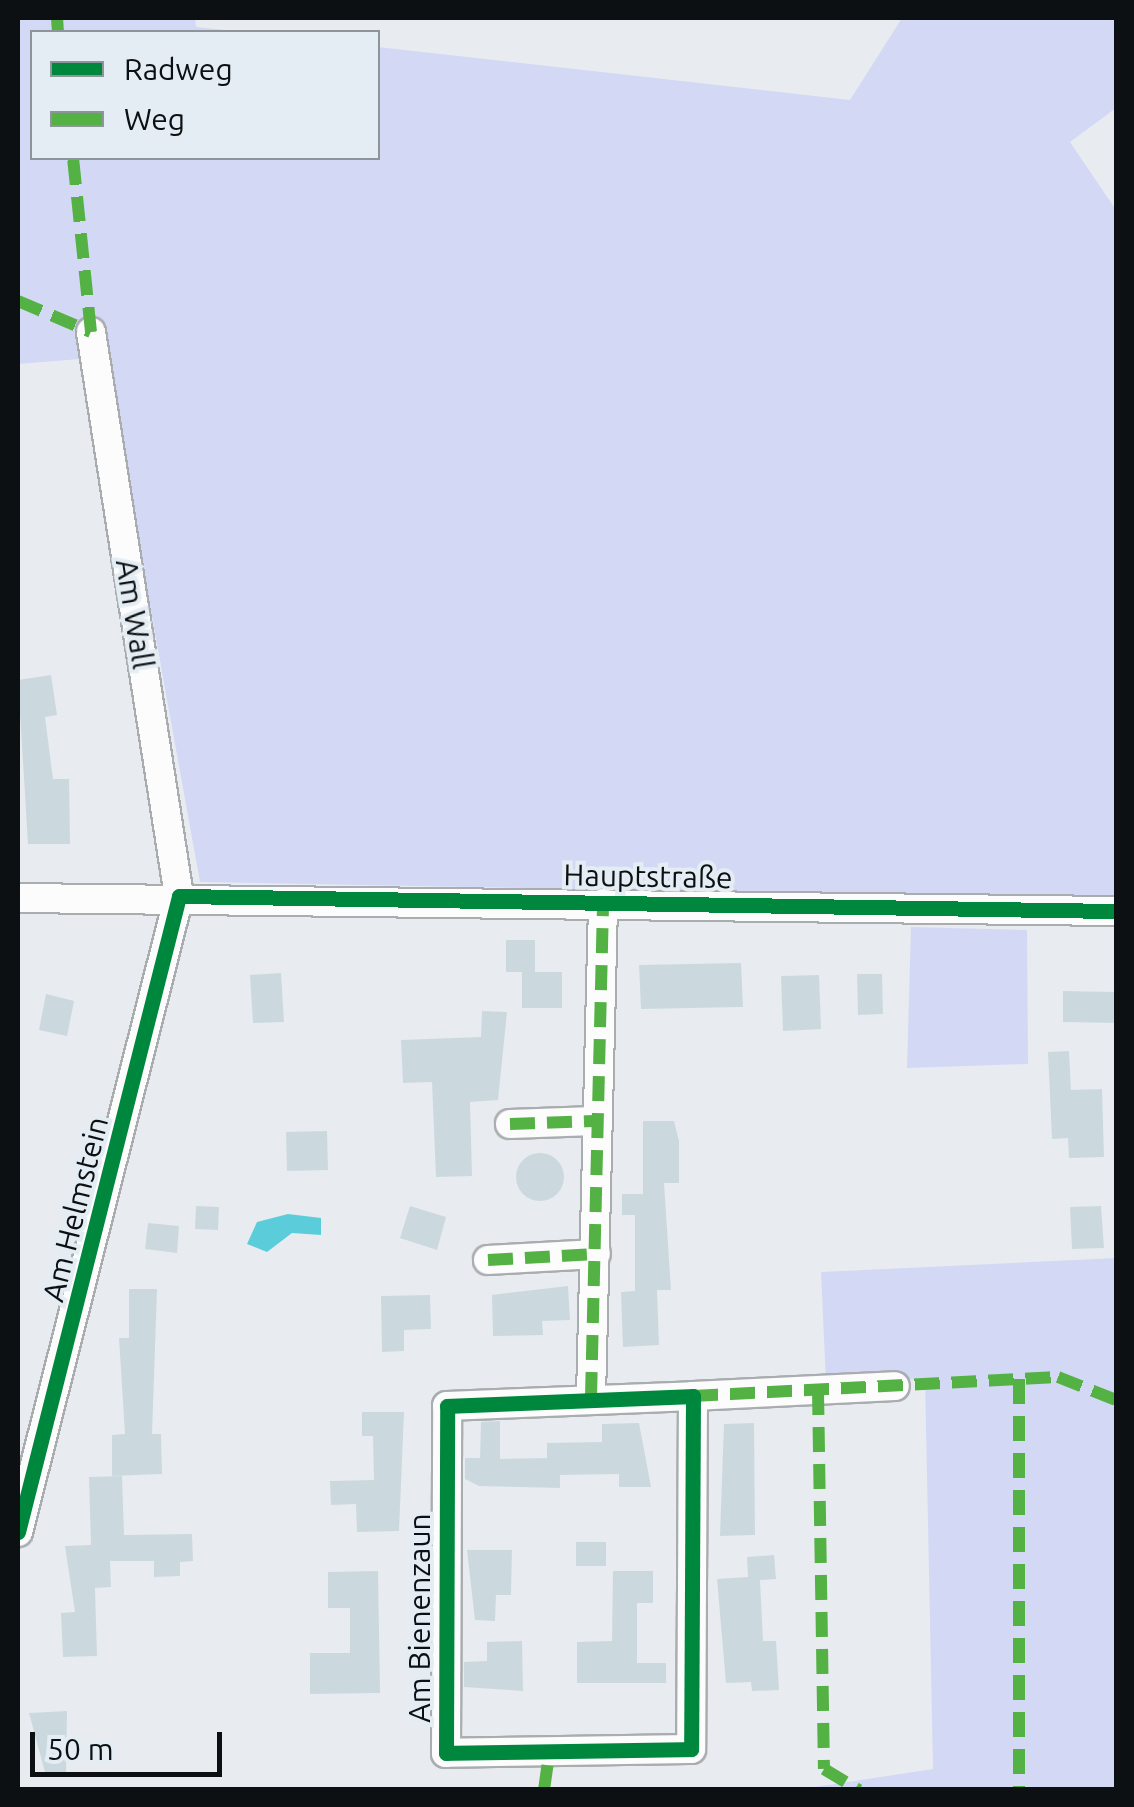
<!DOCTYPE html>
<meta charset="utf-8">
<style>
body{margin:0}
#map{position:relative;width:1134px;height:1807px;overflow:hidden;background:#e8ecf0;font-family:Ubuntu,sans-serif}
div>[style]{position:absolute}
.green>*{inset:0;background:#d3d9f5}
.water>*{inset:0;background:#5bcdda}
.building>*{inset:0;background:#cbd9df}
.round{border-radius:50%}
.roads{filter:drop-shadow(2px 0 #aaadb0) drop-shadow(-2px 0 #aaadb0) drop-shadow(0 2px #aaadb0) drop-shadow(0 -2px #aaadb0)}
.street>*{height:28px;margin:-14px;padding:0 14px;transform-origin:14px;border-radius:14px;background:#fcfcfd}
.quiet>*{height:12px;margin-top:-6px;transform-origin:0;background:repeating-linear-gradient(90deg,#54b144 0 25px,transparent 0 37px)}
.cycleway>*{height:15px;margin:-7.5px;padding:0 7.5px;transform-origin:7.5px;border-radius:7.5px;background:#00873e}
span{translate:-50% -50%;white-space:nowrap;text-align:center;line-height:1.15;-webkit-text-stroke:8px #e4edf3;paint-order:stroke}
.street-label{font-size:30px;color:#0d1012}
.frame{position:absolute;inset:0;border:20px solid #0d1012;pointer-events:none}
.legend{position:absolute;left:30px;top:30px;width:350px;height:130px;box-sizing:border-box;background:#e4edf3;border:2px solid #8e9599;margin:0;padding:12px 18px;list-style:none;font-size:30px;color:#0d1012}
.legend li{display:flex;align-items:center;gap:20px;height:50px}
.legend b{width:50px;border:2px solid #8e9599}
.scale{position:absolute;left:30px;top:1732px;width:192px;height:45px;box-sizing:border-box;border:5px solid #0d1012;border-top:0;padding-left:12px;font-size:30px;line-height:35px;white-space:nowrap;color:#0d1012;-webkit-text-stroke:8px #e4edf3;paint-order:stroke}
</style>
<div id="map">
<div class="green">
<i style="clip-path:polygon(18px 18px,195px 18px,196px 27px,245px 32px,32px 32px,32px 158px,378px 158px,378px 47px,850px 100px,902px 18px,1116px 18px,1116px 108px,1070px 142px,1116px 210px,1116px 899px,200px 882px,105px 357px,18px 364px)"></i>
<i style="clip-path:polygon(911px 927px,1027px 930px,1028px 1064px,907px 1068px)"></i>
<i style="clip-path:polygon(1116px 1258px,1116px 1789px,795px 1790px,933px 1769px,925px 1379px,826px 1382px,821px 1272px)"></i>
</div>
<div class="water">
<i style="clip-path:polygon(288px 1214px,321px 1218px,321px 1235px,292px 1233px,267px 1252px,247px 1244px,257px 1222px)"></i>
</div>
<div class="building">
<i style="clip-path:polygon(51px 675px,57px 715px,45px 717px,53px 779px,69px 779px,70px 844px,28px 844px,18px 680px)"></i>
<i style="clip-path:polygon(506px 940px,535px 940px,535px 972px,562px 972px,562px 1008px,522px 1008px,522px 972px,506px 972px)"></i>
<i style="clip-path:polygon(741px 963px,743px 1007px,641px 1009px,639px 965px)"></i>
<i style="clip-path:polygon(281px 973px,284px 1022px,253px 1023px,250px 975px)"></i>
<i style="clip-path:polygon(857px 974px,882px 974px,883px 1014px,858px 1015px)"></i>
<i style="clip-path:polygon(819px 975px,821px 1029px,783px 1031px,781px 976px)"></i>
<i style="clip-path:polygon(1063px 991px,1116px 992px,1116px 1023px,1063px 1022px)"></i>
<i style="clip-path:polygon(46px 994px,74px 1001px,67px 1036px,39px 1030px)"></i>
<i style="clip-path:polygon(482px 1011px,507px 1012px,498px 1100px,470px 1102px,472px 1176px,436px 1177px,432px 1082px,403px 1083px,401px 1040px,481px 1037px)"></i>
<i style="clip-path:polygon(1069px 1051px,1071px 1090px,1102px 1089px,1104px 1157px,1069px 1158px,1068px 1138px,1052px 1139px,1048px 1052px)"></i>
<i style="clip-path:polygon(643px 1121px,674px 1121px,679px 1141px,679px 1183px,664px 1183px,671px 1290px,657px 1290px,659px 1345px,623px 1347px,621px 1292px,635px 1291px,635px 1215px,622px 1215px,622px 1194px,643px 1194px)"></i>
<i style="clip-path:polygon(327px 1131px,328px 1170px,287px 1171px,286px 1132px)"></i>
<i class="round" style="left:516px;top:1153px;width:48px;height:48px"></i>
<i style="clip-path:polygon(196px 1206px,219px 1207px,218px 1230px,195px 1229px)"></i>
<i style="clip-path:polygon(410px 1206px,446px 1217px,437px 1250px,400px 1238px)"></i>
<i style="clip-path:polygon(1101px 1206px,1104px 1248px,1072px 1249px,1070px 1207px)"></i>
<i style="clip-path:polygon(148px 1223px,179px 1226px,177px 1253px,145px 1249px)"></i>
<i style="clip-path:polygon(568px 1286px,570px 1320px,542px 1321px,543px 1335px,493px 1336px,492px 1295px)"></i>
<i style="clip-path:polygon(129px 1289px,157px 1289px,152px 1434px,161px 1434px,162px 1474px,112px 1476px,112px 1435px,125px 1434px,119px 1338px,129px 1338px)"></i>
<i style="clip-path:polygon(430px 1295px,431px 1329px,404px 1330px,404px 1351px,382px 1352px,381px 1296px)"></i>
<i style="clip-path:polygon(362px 1412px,404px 1412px,399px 1531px,357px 1532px,356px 1504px,331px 1505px,330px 1481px,374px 1480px,373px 1436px,362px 1436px)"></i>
<i style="clip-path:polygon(500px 1421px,500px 1459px,547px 1458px,547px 1443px,602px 1442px,602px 1424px,639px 1423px,651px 1487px,619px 1487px,619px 1474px,560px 1475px,560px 1488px,479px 1486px,465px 1479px,465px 1458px,480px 1458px,481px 1422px)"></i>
<i style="clip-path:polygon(754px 1423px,755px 1535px,720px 1536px,724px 1424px)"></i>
<i style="clip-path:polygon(122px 1476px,124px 1535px,192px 1534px,193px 1561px,180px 1562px,180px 1576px,154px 1577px,154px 1561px,110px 1561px,111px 1587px,95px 1588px,97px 1656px,63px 1657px,61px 1613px,75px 1612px,65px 1546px,91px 1545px,89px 1477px)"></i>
<i style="clip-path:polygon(576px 1542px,606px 1542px,606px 1566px,576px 1566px)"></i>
<i style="clip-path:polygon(467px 1550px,512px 1550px,511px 1595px,496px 1595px,495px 1621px,475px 1620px)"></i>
<i style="clip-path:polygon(774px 1555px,776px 1579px,760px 1580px,763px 1641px,776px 1641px,779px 1690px,752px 1691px,751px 1682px,726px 1683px,717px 1579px,748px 1577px,747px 1557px)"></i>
<i style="clip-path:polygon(378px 1571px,380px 1693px,310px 1694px,310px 1653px,350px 1653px,350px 1608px,328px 1608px,328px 1572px)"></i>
<i style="clip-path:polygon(613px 1571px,653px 1571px,653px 1603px,637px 1603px,637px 1663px,666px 1663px,666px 1683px,577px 1683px,577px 1642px,612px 1641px)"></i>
<i style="clip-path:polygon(522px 1641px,523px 1691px,464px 1687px,464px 1662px,487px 1661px,487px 1642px)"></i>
<i style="clip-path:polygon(67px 1711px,66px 1775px,46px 1776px,29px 1713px)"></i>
</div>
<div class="roads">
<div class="street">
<i style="left:18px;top:898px;width:1098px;rotate:0.68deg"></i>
<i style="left:510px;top:1124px;width:84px;rotate:-2deg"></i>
<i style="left:488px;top:1260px;width:108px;rotate:-3.2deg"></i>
<i style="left:693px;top:1396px;width:353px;rotate:90.3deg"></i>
<i style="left:691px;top:1749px;width:245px;rotate:179.1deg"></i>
<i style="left:446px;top:1753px;width:347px;rotate:-89.8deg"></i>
<i style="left:447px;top:1406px;width:246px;rotate:-2.3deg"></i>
<i style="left:693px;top:1396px;width:202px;rotate:-2.8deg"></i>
<i style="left:591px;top:1397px;width:494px;rotate:-88.6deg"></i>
<i style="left:18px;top:1532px;width:656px;rotate:-75.79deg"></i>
<i style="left:179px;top:896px;width:571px;rotate:-98.87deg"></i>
</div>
</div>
<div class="quiet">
<i style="left:57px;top:18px;width:14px;rotate:86deg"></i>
<i style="left:18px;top:301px;width:79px;rotate:23deg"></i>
<i style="left:91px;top:332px;width:175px;rotate:-95.9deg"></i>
<i style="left:510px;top:1124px;width:84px;rotate:-2deg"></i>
<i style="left:488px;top:1260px;width:108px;rotate:-3.2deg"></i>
<i style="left:1019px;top:1379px;width:411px;rotate:90deg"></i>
<i style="left:818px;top:1390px;width:379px;rotate:89.1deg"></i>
<i style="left:824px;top:1769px;width:41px;rotate:31deg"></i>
<i style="left:693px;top:1396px;width:365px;rotate:-3deg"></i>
<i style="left:1058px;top:1377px;width:62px;rotate:21.6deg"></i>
<i style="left:591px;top:1397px;width:494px;rotate:-88.6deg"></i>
<i style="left:544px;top:1790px;width:37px;rotate:-82deg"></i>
</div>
<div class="cycleway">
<i style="left:693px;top:1396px;width:353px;rotate:90.3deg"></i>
<i style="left:691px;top:1749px;width:245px;rotate:179.1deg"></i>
<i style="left:446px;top:1753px;width:347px;rotate:-89.8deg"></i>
<i style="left:447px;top:1406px;width:246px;rotate:-2.3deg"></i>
<i style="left:18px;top:1532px;width:656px;rotate:-75.79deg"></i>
<i style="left:179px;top:896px;width:937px;rotate:0.92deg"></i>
</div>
<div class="street-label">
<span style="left:135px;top:614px;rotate:81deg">Am Wall</span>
<span style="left:648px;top:876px;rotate:1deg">Hauptstraße</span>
<span style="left:75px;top:1209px;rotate:-76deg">Am Helmstein</span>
<span style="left:419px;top:1618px;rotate:-90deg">Am Bienenzaun</span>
</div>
<div class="frame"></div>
<ul class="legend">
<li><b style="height:12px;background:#00873e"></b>Radweg</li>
<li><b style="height:12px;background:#54b144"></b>Weg</li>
</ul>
<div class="scale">50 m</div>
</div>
